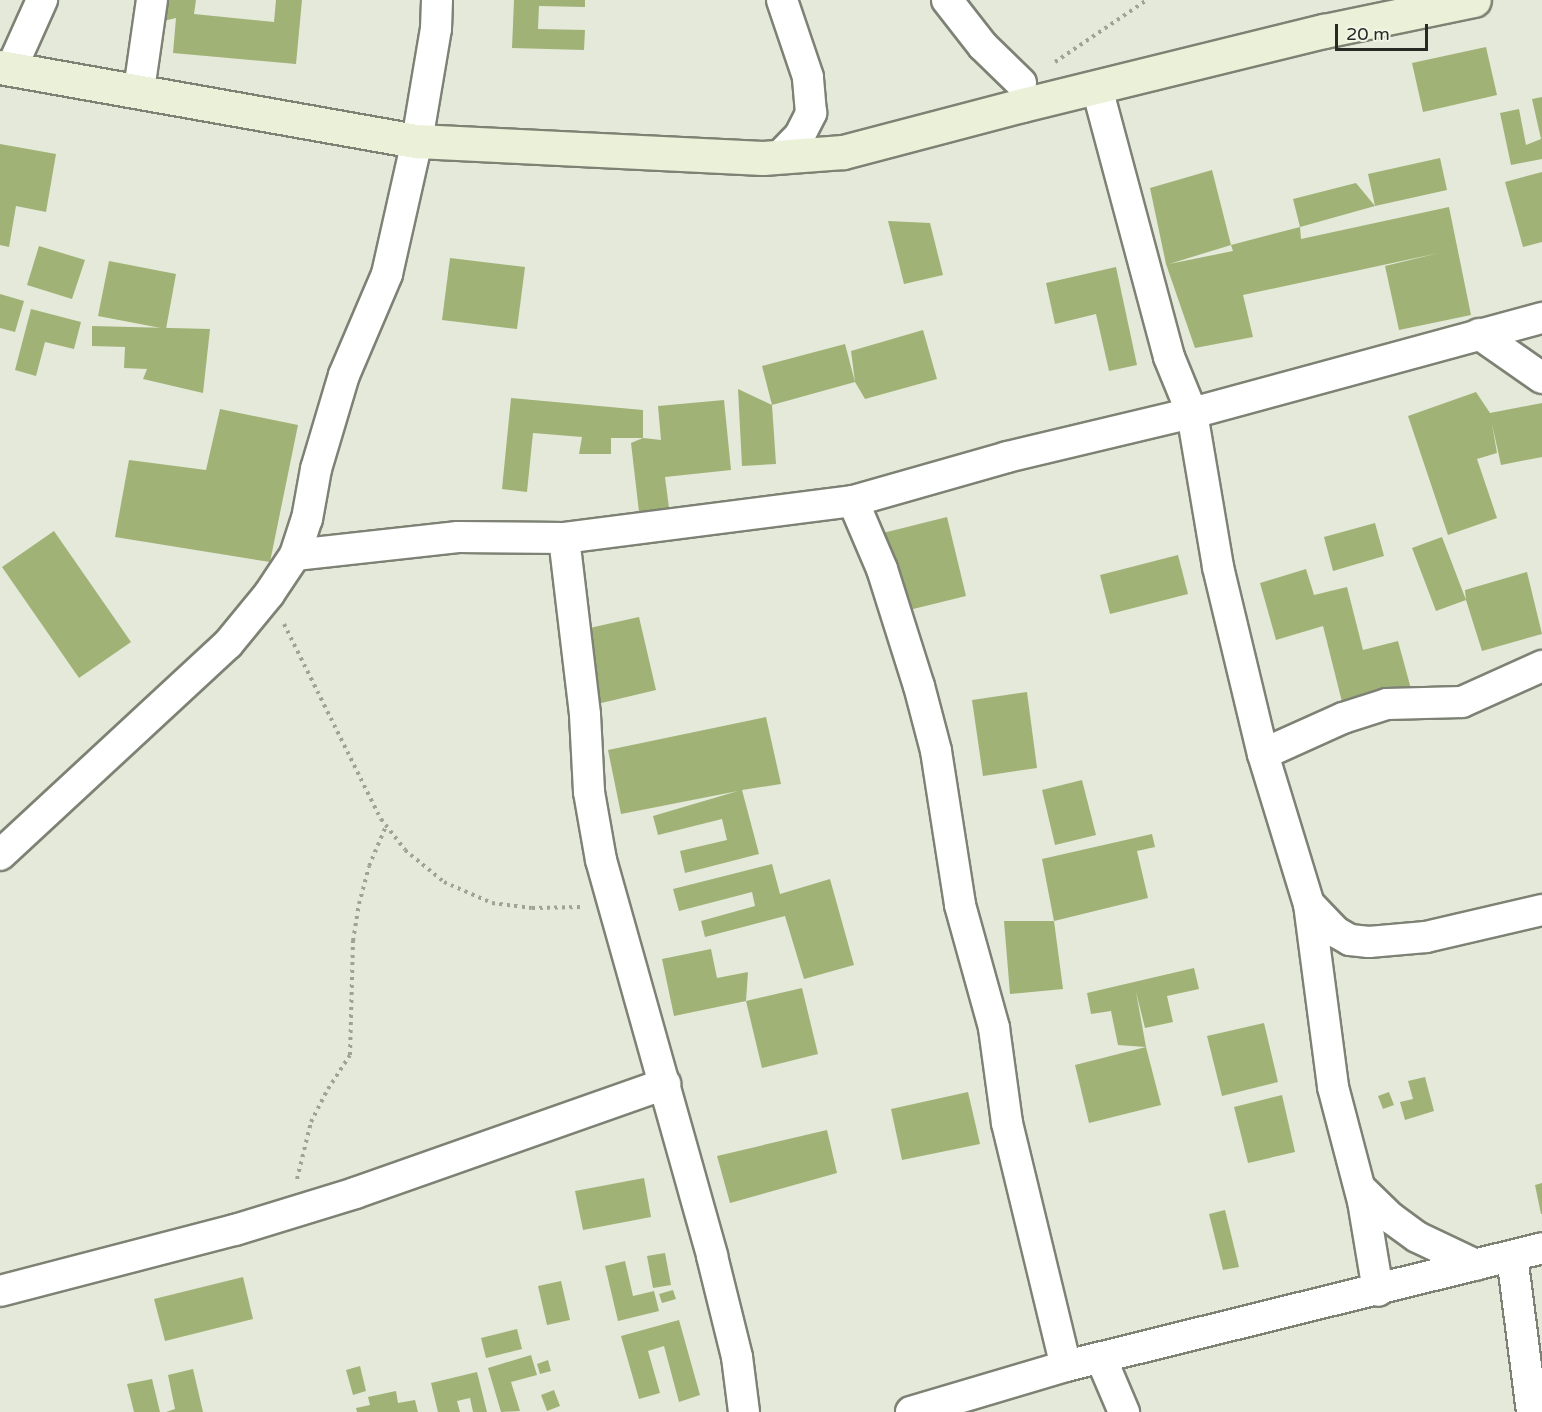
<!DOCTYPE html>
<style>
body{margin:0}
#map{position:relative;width:1542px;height:1412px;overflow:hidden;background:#e4e9da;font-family:"Varela Round",sans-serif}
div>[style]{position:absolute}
.building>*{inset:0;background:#a1b276}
.path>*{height:4px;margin-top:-2px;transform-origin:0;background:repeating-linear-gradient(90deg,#9fa397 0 3px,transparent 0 7.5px)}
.roads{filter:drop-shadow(2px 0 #7d8274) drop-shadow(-2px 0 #7d8274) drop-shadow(0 2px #7d8274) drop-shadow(0 -2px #7d8274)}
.street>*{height:30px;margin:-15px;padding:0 15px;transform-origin:15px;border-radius:15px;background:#fff}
.secondary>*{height:33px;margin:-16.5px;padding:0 16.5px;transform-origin:16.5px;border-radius:16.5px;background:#ebf1d8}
span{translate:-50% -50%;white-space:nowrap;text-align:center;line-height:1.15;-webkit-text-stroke:5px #f2f6e7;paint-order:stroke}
.scale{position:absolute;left:1335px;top:24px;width:93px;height:27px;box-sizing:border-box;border:3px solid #282924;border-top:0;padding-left:8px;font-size:18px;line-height:21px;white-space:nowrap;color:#282924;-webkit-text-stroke:4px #f2f6e7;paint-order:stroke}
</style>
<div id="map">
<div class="building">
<i style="clip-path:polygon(163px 0,196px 0,194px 14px,274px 22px,276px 0,302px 0,296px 64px,173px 53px,176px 18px,159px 22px)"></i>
<i style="clip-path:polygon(514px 0,585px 0,585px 7px,539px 6px,538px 29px,585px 30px,584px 50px,512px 48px)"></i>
<i style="clip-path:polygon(1486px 47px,1497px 95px,1423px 112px,1412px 63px)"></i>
<i style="clip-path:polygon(1542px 97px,1542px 159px,1511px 165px,1500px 113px,1519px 109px,1526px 145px,1541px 139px,1532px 99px)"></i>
<i style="clip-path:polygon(0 144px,56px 154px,46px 212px,16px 206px,9px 247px,0 245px)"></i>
<i style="clip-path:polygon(1440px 158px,1447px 190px,1375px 206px,1368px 174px)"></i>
<i style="clip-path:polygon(1212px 170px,1231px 245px,1169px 264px,1233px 251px,1231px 245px,1300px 227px,1301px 239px,1449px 207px,1471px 315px,1399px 330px,1385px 266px,1439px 253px,1243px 295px,1253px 337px,1195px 348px,1166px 264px,1150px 188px)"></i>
<i style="clip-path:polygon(1542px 172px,1542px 242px,1523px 247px,1505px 182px)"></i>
<i style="clip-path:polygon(1356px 183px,1375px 206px,1300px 227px,1293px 199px)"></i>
<i style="clip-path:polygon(888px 221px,930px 223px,943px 275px,904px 284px)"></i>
<i style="clip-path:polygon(39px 246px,85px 260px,72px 299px,27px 285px)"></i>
<i style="clip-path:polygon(450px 258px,525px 267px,517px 329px,442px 320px)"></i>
<i style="clip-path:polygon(109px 261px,176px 274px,166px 329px,98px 316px)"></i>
<i style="clip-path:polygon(1116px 267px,1137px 365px,1109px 371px,1096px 314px,1055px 324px,1046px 283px)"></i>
<i style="clip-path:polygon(0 294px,24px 301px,15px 332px,0 328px)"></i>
<i style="clip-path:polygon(31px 309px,81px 322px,74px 349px,45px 342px,36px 376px,15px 370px)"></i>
<i style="clip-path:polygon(92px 326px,210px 329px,203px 393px,143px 379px,147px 369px,124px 368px,125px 347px,92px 346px)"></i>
<i style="clip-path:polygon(923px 330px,937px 379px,865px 399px,855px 382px,851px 351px)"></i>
<i style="clip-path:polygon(845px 344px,855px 382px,772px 405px,762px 366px)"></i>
<i style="clip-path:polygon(738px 389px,772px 405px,776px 464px,742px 466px)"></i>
<i style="clip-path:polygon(1476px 392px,1490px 413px,1542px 403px,1542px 457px,1501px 465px,1492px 424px,1497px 453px,1477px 459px,1497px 518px,1448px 535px,1408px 416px)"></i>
<i style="clip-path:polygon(511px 398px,643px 410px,643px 438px,661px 440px,658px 406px,724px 400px,731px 470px,665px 477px,669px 508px,639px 512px,631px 443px,643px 438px,611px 438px,611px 454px,579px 454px,582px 437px,533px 433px,527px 492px,502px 489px)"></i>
<i style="clip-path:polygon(220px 409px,298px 425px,270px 562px,115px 537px,129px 460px,206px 470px)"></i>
<i style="clip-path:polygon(947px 517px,966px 596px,901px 612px,883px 533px)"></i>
<i style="clip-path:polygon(1375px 523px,1384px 556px,1333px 571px,1324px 537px)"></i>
<i style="clip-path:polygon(54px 531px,131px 642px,79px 678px,2px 567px)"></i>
<i style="clip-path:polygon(1442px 537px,1466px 600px,1465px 590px,1527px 572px,1542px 634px,1482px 651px,1466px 600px,1436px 611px,1412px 548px)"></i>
<i style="clip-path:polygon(1178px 555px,1188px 594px,1110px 614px,1100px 575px)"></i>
<i style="clip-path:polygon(1306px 569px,1314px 595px,1347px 587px,1363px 650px,1398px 641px,1411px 689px,1343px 706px,1323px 626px,1276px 640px,1260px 583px)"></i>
<i style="clip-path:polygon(639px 617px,656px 690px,593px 705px,576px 631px)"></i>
<i style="clip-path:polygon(1027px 692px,1037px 768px,983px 776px,972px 700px)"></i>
<i style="clip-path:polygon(766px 717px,781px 784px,742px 790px,759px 854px,685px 873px,680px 851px,727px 840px,722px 819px,658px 835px,653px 816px,738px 791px,621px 814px,608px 750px)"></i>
<i style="clip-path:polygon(1082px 780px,1096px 835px,1055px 845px,1042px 790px)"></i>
<i style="clip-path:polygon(1152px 834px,1155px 847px,1137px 851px,1148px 898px,1054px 921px,1042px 859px)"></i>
<i style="clip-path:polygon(772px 864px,780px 894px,830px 879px,854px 965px,804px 979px,785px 916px,705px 937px,701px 921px,755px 906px,752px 892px,679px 911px,673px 889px)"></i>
<i style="clip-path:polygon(1004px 921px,1054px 921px,1063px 989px,1010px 994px)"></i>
<i style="clip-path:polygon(711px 949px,717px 978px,748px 972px,746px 1001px,674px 1016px,662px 959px)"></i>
<i style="clip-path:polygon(1194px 968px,1199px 989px,1167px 996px,1173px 1022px,1145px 1028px,1136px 992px,1146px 1047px,1118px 1045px,1111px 1011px,1091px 1014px,1087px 993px)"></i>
<i style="clip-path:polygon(802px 988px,818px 1054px,762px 1068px,746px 1001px)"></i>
<i style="clip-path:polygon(1264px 1023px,1278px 1082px,1222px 1096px,1207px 1036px)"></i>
<i style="clip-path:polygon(1146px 1047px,1161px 1105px,1089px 1123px,1075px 1065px)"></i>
<i style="clip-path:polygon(1425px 1077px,1434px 1111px,1405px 1120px,1400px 1102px,1413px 1099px,1408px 1081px)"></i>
<i style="clip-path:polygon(968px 1092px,980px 1144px,902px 1160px,891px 1109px)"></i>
<i style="clip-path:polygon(1389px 1092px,1394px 1105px,1383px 1109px,1378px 1096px)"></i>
<i style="clip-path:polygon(1282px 1095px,1295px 1152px,1248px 1163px,1234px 1107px)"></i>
<i style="clip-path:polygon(827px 1130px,837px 1173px,730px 1203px,717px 1156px)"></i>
<i style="clip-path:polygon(644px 1178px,651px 1217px,583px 1230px,575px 1191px)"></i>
<i style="clip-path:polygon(1542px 1183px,1542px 1214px,1541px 1214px,1535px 1185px)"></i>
<i style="clip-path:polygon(1225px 1210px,1239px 1267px,1223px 1270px,1209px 1214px)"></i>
<i style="clip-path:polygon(665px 1253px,671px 1285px,653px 1288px,647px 1256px)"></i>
<i style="clip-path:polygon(625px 1261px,633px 1296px,654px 1291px,659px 1311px,618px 1321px,605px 1266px)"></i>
<i style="clip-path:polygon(243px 1277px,253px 1319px,165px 1341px,154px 1299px)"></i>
<i style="clip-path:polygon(561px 1281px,570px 1320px,547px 1325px,538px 1286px)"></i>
<i style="clip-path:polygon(673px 1290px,676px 1299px,662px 1303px,659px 1294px)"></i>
<i style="clip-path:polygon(679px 1320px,700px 1395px,679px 1402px,664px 1346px,648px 1351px,660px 1393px,639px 1399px,621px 1336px)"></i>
<i style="clip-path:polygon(517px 1329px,522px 1349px,486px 1358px,481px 1338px)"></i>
<i style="clip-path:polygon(531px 1355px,537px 1375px,511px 1382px,520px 1411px,501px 1412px,488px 1368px)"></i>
<i style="clip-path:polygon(548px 1360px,551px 1371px,540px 1374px,537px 1364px)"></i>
<i style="clip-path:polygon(360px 1366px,366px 1391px,353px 1395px,346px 1370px)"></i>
<i style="clip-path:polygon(193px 1369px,203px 1412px,166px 1412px,175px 1409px,168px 1375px)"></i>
<i style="clip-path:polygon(477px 1372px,487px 1412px,473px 1412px,470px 1398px,457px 1401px,460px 1412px,438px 1412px,431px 1383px)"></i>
<i style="clip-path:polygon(152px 1379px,160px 1412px,134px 1412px,127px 1384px)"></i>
<i style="clip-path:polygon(554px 1390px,560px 1406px,547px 1411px,541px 1395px)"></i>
<i style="clip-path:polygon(396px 1391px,398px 1403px,415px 1400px,418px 1412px,357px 1412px,356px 1408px,370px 1405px,368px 1397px)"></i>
</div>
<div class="path">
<i style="left:1055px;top:62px;width:111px;rotate:-34deg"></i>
<i style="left:284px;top:624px;width:218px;rotate:63.6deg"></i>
<i style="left:381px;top:819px;width:39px;rotate:52deg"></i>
<i style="left:405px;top:850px;width:50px;rotate:39.4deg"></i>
<i style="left:444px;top:882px;width:52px;rotate:23.6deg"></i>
<i style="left:492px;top:903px;width:40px;rotate:7.1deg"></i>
<i style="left:532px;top:908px;width:51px;rotate:-1.1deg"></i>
<i style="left:297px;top:1179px;width:59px;rotate:-76.2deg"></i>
<i style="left:311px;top:1122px;width:37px;rotate:-63deg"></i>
<i style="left:328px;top:1089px;width:40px;rotate:-57.1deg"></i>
<i style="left:350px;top:1055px;width:114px;rotate:-88.5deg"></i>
<i style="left:353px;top:941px;width:37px;rotate:-81deg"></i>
<i style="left:359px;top:904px;width:39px;rotate:-75deg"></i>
<i style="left:369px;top:866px;width:43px;rotate:-67deg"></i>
</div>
<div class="roads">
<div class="street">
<i style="left:947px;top:0;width:58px;rotate:52deg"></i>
<i style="left:983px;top:46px;width:53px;rotate:44.2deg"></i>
<i style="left:11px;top:69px;width:76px;rotate:-65.8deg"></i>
<i style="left:1097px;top:88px;width:278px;rotate:75deg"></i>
<i style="left:1169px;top:357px;width:61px;rotate:67.7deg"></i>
<i style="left:1192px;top:413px;width:156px;rotate:80.4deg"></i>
<i style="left:1218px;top:567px;width:192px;rotate:76.5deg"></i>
<i style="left:1263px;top:754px;width:157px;rotate:73deg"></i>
<i style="left:1309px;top:904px;width:39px;rotate:46deg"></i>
<i style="left:1336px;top:932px;width:16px;rotate:30deg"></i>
<i style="left:1350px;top:940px;width:19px;rotate:6deg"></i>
<i style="left:1369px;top:942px;width:57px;rotate:-5deg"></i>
<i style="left:1426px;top:937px;width:119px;rotate:-13.1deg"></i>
<i style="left:139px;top:90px;width:91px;rotate:-81.8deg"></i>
<i style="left:780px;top:156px;width:29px;rotate:-46deg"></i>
<i style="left:800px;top:135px;width:25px;rotate:-63deg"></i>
<i style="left:811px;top:113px;width:36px;rotate:-95deg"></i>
<i style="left:808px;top:77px;width:81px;rotate:-108.7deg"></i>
<i style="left:1479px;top:334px;width:77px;rotate:34.9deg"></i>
<i style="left:853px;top:501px;width:74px;rotate:66.9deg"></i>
<i style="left:882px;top:569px;width:123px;rotate:72.5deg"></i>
<i style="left:919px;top:686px;width:67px;rotate:75.3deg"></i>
<i style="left:936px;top:751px;width:156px;rotate:81.1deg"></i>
<i style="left:960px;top:905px;width:128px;rotate:74.5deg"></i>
<i style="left:994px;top:1028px;width:96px;rotate:82.2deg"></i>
<i style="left:1007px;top:1123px;width:250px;rotate:76.4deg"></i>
<i style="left:564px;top:538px;width:178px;rotate:83.2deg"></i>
<i style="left:585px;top:715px;width:77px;rotate:87deg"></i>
<i style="left:589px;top:792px;width:69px;rotate:80deg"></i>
<i style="left:601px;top:860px;width:411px;rotate:74.3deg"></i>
<i style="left:712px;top:1256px;width:104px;rotate:76.1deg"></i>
<i style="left:737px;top:1357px;width:55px;rotate:82.7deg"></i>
<i style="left:295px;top:555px;width:164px;rotate:-6.3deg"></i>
<i style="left:458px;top:537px;width:106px;rotate:0.5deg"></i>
<i style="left:564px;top:538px;width:291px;rotate:-7.3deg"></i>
<i style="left:853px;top:501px;width:160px;rotate:-15.9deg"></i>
<i style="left:1007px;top:457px;width:190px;rotate:-13.4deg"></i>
<i style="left:1192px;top:413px;width:363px;rotate:-15.2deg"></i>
<i style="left:1263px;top:754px;width:88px;rotate:-24.2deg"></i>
<i style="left:1343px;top:718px;width:46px;rotate:-17.7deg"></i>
<i style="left:1387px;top:704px;width:75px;rotate:-1.5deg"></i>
<i style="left:1462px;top:702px;width:88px;rotate:-24.2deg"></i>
<i style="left:0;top:855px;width:311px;rotate:-42.8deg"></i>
<i style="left:228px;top:644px;width:65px;rotate:-50.6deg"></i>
<i style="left:269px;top:594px;width:47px;rotate:-56.3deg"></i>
<i style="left:295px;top:555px;width:38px;rotate:-72deg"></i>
<i style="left:307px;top:519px;width:51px;rotate:-79.8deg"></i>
<i style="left:316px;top:469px;width:98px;rotate:-73.4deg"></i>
<i style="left:344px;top:375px;width:110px;rotate:-66.9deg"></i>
<i style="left:387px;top:274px;width:136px;rotate:-77.3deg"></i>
<i style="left:417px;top:141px;width:114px;rotate:-80.4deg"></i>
<i style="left:436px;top:29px;width:29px;rotate:-88deg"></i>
<i style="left:1309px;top:904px;width:185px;rotate:82.5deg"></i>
<i style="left:1333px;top:1087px;width:118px;rotate:75.3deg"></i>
<i style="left:1363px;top:1201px;width:91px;rotate:80.5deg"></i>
<i style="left:1360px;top:1188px;width:43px;rotate:44.1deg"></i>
<i style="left:1391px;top:1218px;width:32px;rotate:36deg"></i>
<i style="left:1417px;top:1237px;width:65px;rotate:25.4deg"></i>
<i style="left:1512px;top:1256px;width:157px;rotate:82.7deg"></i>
<i style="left:0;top:1291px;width:243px;rotate:-14.6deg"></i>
<i style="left:235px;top:1230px;width:126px;rotate:-17.1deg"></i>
<i style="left:355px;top:1193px;width:329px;rotate:-19.4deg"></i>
<i style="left:1101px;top:1358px;width:59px;rotate:66.9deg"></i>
<i style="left:911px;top:1412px;width:162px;rotate:-16.5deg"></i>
<i style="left:1066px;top:1366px;width:490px;rotate:-13.9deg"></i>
</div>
<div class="secondary">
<i style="left:0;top:67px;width:424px;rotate:10.1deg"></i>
<i style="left:417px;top:141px;width:346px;rotate:2.8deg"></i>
<i style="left:763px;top:158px;width:80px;rotate:-4.3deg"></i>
<i style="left:843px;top:152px;width:185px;rotate:-14.7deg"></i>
<i style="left:1022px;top:105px;width:311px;rotate:-13.8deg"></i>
<i style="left:1324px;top:31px;width:153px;rotate:-11.7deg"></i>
</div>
</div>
<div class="scale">20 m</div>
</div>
